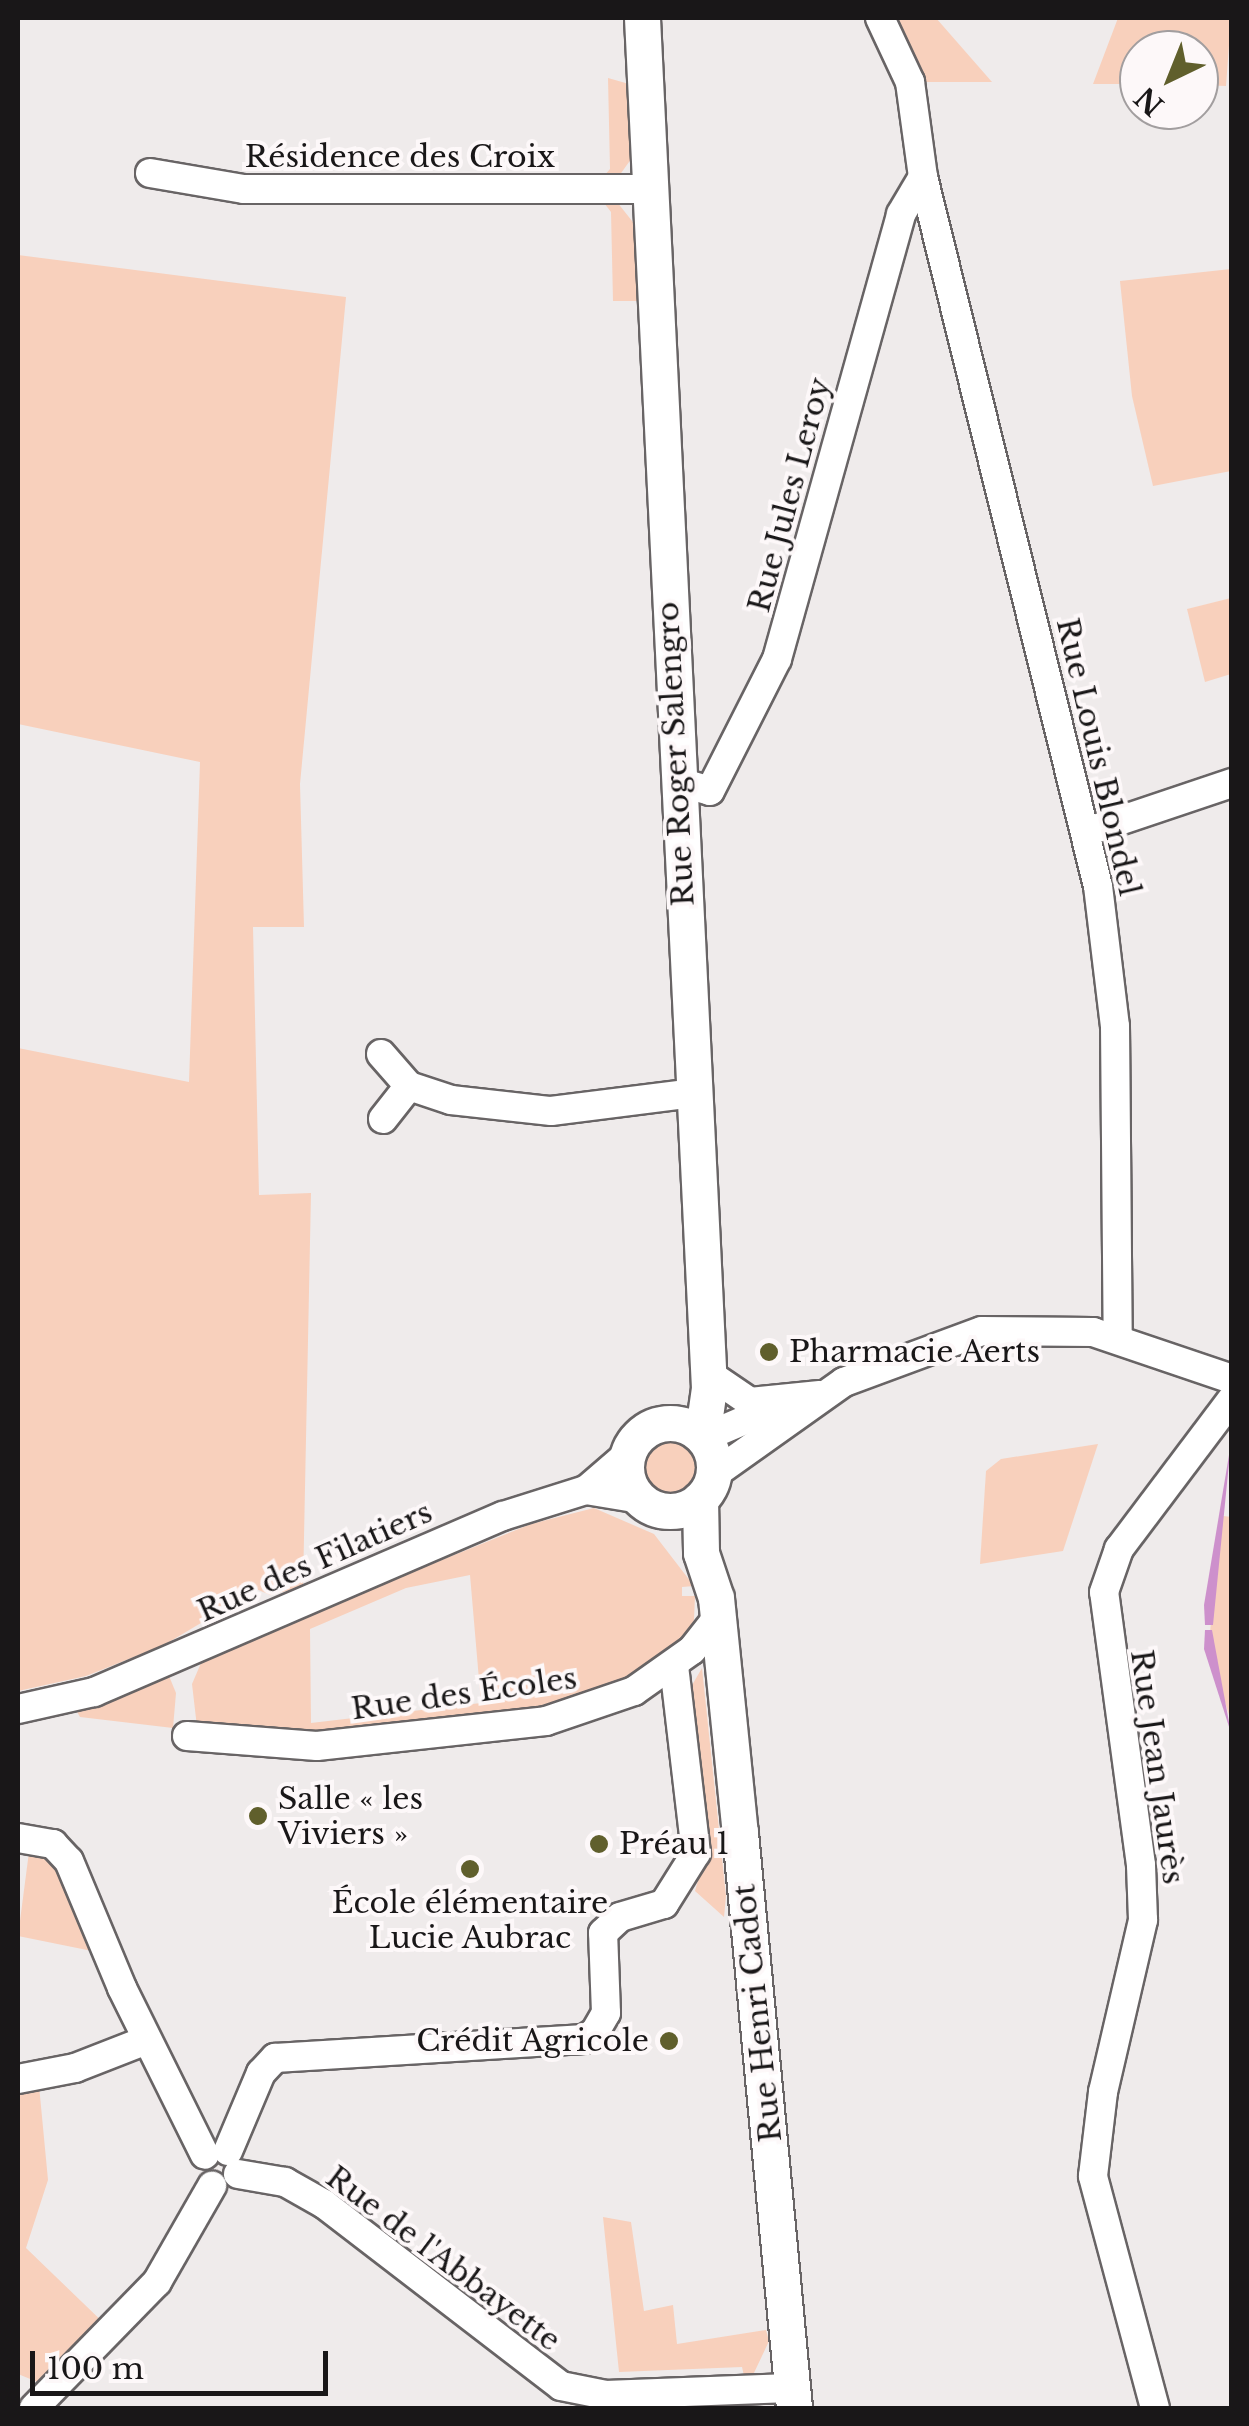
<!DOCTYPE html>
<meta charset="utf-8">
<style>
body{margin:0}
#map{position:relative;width:1249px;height:2426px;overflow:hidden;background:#efebeb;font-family:"Libre Baskerville",serif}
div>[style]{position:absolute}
.green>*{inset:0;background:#f8d0bc}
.round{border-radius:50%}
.water>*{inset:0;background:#cd90cc}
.roads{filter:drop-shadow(2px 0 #686465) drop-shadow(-2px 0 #686465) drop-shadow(0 2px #686465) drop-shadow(0 -2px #686465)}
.minor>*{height:28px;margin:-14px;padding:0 14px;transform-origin:14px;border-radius:14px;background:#fff}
.major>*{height:35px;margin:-17.5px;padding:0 17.5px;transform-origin:17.5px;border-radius:17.5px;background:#fff}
.major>.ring{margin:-17.5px;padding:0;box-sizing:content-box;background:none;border:35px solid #fff;border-radius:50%}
.dots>*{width:28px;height:28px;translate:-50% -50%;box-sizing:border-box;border:5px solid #fdf8f9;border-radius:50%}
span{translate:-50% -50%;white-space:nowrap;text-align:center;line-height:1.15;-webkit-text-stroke:8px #fdf8f9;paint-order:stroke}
.street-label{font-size:30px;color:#191718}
.poi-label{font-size:30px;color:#191718}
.left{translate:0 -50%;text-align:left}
.right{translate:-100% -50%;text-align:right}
.frame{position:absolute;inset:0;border:20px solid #191718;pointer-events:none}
.north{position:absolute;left:1119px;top:30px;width:100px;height:100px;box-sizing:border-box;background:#fdf8f9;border:2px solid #a29e9f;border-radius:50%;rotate:223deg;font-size:28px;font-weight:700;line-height:40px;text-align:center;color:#191718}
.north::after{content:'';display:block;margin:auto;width:35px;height:45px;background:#605f2c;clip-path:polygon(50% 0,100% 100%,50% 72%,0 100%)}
.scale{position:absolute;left:30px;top:2351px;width:298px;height:45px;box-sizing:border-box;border:5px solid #191718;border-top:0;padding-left:12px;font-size:30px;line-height:35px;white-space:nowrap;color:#191718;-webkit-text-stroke:8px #fdf8f9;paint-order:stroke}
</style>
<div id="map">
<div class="green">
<i style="clip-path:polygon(891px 18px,936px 18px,992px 82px,916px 82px)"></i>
<i style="clip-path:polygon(1118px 18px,1231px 18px,1226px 86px,1199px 85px,1199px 50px,1139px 50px,1139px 84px,1093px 84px)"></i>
<i style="clip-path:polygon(608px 78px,629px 84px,634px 155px,619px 176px,604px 176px,610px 169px)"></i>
<i style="clip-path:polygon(617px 202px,636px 226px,639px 301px,613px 301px,611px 212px,604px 203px)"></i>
<i style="clip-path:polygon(18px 255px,346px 297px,300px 784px,304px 927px,253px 927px,259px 1195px,311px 1193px,303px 1587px,270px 1595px,254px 1588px,235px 1592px,206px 1620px,164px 1645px,86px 1676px,18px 1691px,18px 1048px,189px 1082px,200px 762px,18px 724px)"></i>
<i style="clip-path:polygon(1231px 269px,1231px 471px,1153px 486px,1132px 396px,1120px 281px)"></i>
<i style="clip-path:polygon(1231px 598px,1231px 674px,1205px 682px,1187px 609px)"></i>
<i class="round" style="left:645px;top:1442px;width:52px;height:52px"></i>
<i style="clip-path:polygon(1098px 1444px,1063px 1551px,980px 1564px,986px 1471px,1001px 1459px)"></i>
<i style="clip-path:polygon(evenodd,594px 1508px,654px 1534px,694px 1586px,682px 1587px,682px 1596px,695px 1596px,694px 1620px,683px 1641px,637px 1676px,570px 1705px,315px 1738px,197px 1727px,192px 1684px,204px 1656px,531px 1524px,594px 1508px,470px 1575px,481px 1703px,311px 1723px,310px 1629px,406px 1588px,470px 1575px)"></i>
<i style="clip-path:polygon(1223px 1516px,1232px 1517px,1231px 1721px,1208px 1650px)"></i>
<i style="clip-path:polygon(702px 1668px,726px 1896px,724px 1917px,695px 1891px,705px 1856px,688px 1692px)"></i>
<i style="clip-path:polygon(159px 1674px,169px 1676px,176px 1693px,173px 1728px,80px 1717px,76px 1710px)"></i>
<i style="clip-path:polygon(29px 1852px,52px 1861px,92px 1951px,18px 1936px)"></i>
<i style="clip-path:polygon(38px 2075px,48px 2180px,26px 2248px,111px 2330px,40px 2383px,18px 2374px,18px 2079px)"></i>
<i style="clip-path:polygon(603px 2217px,631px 2222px,644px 2311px,673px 2305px,677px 2344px,766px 2330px,769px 2341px,753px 2375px,744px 2376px,742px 2367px,619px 2372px)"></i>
</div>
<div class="water">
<i style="clip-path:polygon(1231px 1443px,1213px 1625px,1205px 1625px,1204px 1605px)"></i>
<i style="clip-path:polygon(1205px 1630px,1212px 1630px,1231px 1733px,1204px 1649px)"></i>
</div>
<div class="roads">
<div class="minor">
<i style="left:880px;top:18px;width:71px;rotate:64.9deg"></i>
<i style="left:910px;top:82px;width:96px;rotate:82.2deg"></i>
<i style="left:923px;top:177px;width:730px;rotate:76.14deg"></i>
<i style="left:1098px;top:886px;width:141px;rotate:83.1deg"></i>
<i style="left:1115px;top:1026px;width:313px;rotate:89.5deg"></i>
<i style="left:150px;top:173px;width:95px;rotate:9.7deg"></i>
<i style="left:244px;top:189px;width:407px"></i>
<i style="left:679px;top:782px;width:32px;rotate:16deg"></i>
<i style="left:710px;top:791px;width:148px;rotate:-63.1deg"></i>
<i style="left:777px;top:659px;width:462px;rotate:-74.4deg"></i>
<i style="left:901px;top:214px;width:43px;rotate:-59.3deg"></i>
<i style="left:1086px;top:832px;width:154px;rotate:-18.6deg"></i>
<i style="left:381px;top:1054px;width:43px;rotate:48.8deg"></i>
<i style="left:383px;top:1119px;width:42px;rotate:-51.8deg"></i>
<i style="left:409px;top:1086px;width:44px;rotate:18.4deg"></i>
<i style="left:451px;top:1100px;width:101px;rotate:6.3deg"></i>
<i style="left:551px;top:1111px;width:143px;rotate:-7.2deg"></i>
<i style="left:706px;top:1372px;width:53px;rotate:34.3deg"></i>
<i style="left:750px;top:1402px;width:70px;rotate:-5.7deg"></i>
<i style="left:703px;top:1438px;width:84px;rotate:-23.2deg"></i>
<i style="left:713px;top:1475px;width:161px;rotate:-35.4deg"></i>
<i style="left:844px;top:1382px;width:147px;rotate:-20.3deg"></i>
<i style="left:982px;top:1331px;width:111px;rotate:0.5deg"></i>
<i style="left:1093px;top:1332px;width:147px;rotate:18.7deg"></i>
<i style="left:586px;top:1490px;width:56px;rotate:9.3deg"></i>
<i style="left:18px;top:1709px;width:78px;rotate:-12.6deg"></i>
<i style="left:94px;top:1692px;width:445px;rotate:-23.3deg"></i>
<i style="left:503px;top:1516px;width:87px;rotate:-17.4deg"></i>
<i style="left:586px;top:1490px;width:57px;rotate:-40.7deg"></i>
<i style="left:187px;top:1736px;width:130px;rotate:4.4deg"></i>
<i style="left:317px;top:1746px;width:230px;rotate:-6.2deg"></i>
<i style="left:546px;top:1721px;width:93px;rotate:-18.8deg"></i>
<i style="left:634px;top:1691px;width:71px;rotate:-35.3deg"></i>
<i style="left:692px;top:1650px;width:42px;rotate:-51.8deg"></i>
<i style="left:18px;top:1838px;width:36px;rotate:10deg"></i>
<i style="left:53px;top:1844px;width:23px;rotate:47deg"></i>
<i style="left:69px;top:1861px;width:138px;rotate:67.3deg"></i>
<i style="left:122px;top:1988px;width:186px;rotate:63.6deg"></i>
<i style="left:18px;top:2079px;width:58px;rotate:-10.9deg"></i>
<i style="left:75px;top:2068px;width:77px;rotate:-21.3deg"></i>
<i style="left:228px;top:2151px;width:85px;rotate:-67.1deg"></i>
<i style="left:261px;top:2073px;width:21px;rotate:-47deg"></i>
<i style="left:275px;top:2058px;width:310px;rotate:-3.5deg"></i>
<i style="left:584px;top:2039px;width:13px;rotate:-32deg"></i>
<i style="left:595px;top:2032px;width:22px;rotate:-60deg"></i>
<i style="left:606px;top:2013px;width:80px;rotate:-92.1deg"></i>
<i style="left:603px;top:1933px;width:23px;rotate:-43deg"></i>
<i style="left:620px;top:1917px;width:46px;rotate:-16.5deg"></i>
<i style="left:664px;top:1904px;width:60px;rotate:-57.9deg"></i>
<i style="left:696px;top:1853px;width:188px;rotate:-96.7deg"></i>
<i style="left:238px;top:2174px;width:48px;rotate:9.7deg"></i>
<i style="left:285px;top:2182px;width:45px;rotate:29.4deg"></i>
<i style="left:324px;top:2204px;width:299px;rotate:37.5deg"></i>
<i style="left:561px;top:2386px;width:46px;rotate:11.3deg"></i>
<i style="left:606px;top:2395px;width:183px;rotate:-2.2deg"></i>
<i style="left:34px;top:2408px;width:176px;rotate:-45.7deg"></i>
<i style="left:157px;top:2282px;width:111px;rotate:-60.2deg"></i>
<i style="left:1155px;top:2408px;width:240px;rotate:-105deg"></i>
<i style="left:1093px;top:2176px;width:85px;rotate:-83.2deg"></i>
<i style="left:1103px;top:2092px;width:177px;rotate:-76.9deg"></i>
<i style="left:1143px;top:1920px;width:55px;rotate:-92.1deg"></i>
<i style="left:1141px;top:1865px;width:275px;rotate:-97.7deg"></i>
<i style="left:1104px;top:1592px;width:46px;rotate:-70.8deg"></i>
<i style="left:1119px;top:1549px;width:188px;rotate:-53deg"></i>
</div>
<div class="major">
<i style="left:642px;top:18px;width:1372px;rotate:87.2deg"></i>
<i style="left:709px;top:1388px;width:49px;rotate:98.1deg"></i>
<i class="ring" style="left:626px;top:1423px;width:53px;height:53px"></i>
<i style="left:700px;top:1499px;width:54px;rotate:88.9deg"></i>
<i style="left:701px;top:1553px;width:47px;rotate:71.6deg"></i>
<i style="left:716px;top:1598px;width:236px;rotate:84.2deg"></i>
<i style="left:740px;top:1833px;width:578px;rotate:84.63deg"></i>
</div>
</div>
<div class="dots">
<i style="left:769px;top:1352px;background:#605f2c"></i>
<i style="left:258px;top:1816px;background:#605f2c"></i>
<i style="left:599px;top:1844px;background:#605f2c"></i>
<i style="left:470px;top:1869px;background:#605f2c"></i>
<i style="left:669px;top:2041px;background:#605f2c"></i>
</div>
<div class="street-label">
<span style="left:400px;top:157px">Résidence des Croix</span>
<span style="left:790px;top:495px;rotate:-75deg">Rue Jules Leroy</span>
<span style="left:676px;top:754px;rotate:-93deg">Rue Roger Salengro</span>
<span style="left:1098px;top:757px;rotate:77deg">Rue Louis Blondel</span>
<span style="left:315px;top:1562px;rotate:-24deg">Rue des Filatiers</span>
<span style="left:464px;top:1694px;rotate:-8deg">Rue des Écoles</span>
<span style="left:1157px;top:1767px;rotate:82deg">Rue Jean Jaurès</span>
<span style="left:758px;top:2013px;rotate:-96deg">Rue Henri Cadot</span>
<span style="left:443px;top:2259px;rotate:37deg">Rue de l'Abbayette</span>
</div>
<div class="poi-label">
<span class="left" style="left:789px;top:1352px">Pharmacie Aerts</span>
<span class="left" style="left:278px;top:1816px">Salle « les<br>Viviers »</span>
<span class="left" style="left:619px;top:1844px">Préau 1</span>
<span style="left:470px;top:1920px">École élémentaire<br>Lucie Aubrac</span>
<span class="right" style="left:649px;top:2041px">Crédit Agricole</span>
</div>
<div class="frame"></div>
<div class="north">N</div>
<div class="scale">100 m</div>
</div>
